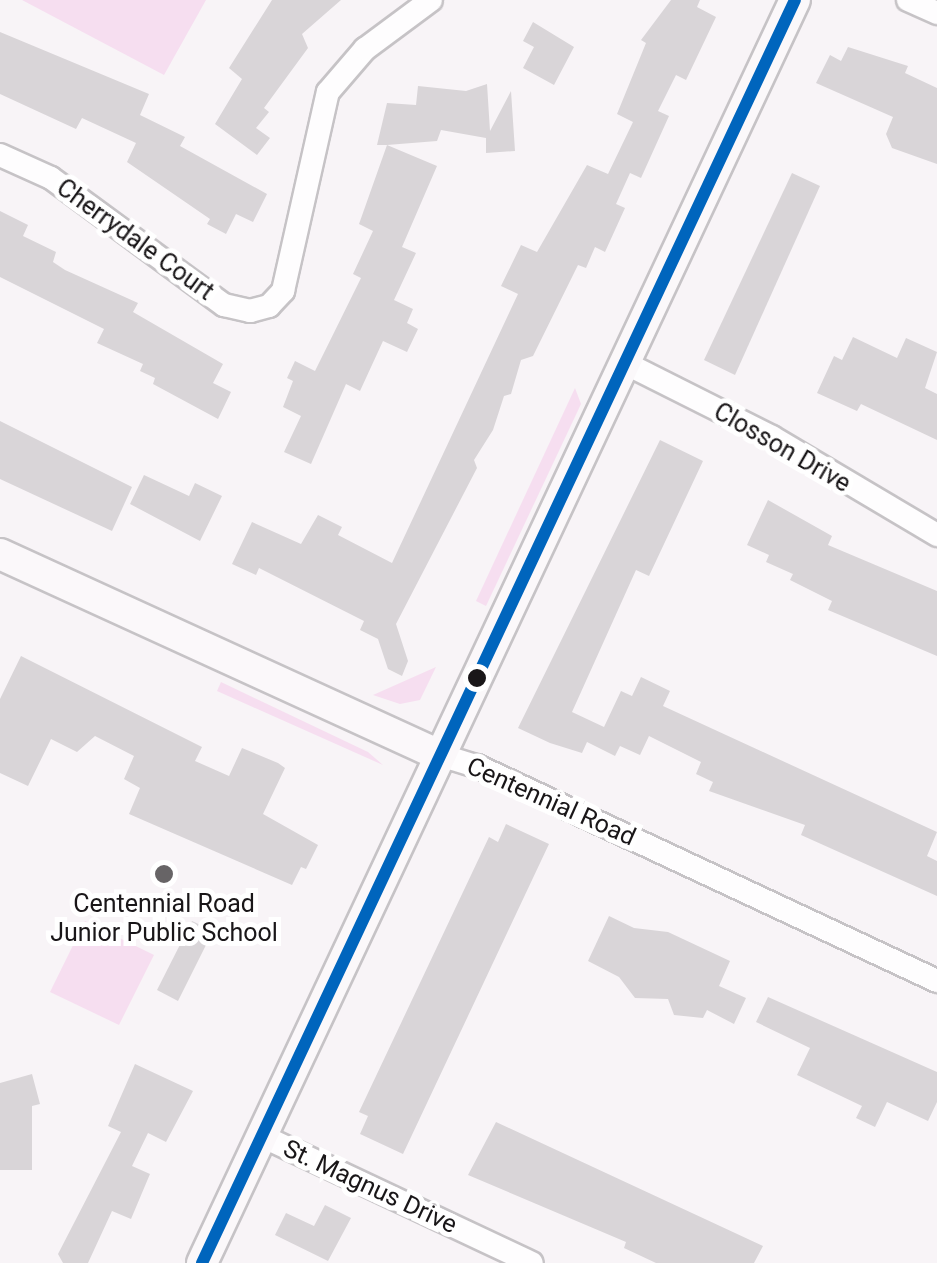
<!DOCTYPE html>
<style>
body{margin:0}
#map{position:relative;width:937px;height:1263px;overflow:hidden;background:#f8f4f7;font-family:Roboto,sans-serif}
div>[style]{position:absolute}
.green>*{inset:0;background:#f6def0}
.building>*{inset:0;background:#d9d5d8}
.roads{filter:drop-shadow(2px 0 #c6c3c6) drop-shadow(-2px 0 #c6c3c6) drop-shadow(0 2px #c6c3c6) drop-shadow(0 -2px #c6c3c6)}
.street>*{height:22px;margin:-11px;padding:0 11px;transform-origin:11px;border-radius:11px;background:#fefdfe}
.secondary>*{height:30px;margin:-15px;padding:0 15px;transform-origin:15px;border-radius:15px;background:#fbf8fa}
.bus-1>*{height:12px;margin:-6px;padding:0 6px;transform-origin:6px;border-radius:6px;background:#0065bd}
.dots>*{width:28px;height:28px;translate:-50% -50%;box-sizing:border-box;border:5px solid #fff;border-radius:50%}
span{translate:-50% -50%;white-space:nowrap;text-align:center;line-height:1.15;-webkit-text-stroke:10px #fff;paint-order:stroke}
.street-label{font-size:25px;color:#191618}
.poi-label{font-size:25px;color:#191618}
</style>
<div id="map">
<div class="green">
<i style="clip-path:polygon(22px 0,206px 0,164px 75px)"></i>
<i style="clip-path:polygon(575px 388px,581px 404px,486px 606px,476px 601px)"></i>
<i style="clip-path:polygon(436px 667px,420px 700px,400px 704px,373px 695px)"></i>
<i style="clip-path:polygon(221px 682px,368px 752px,383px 765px,217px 691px)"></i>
<i style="clip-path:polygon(85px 921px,154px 955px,119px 1025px,50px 992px)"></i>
</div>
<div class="building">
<i style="clip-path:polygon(272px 0,341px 0,302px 34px,308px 48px,264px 108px,269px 112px,256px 128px,270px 138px,257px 155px,215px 124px,242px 79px,229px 68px)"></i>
<i style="clip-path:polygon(671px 0,700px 0,697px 7px,716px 17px,686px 80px,676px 75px,658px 111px,669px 116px,641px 178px,630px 173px,616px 204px,625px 208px,605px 252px,595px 247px,586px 268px,578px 265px,533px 356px,521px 360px,511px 394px,504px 396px,493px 430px,474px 460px,477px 468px,396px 624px,408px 661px,402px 676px,388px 669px,378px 639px,360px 630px,364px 621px,259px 568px,256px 575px,232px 564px,252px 522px,301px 544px,318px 515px,342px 527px,338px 535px,392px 563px,518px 294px,501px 286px,521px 245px,537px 252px,587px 165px,608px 174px,633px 122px,617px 114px,646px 43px,641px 40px)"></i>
<i style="clip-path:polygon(533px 22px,574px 47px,554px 85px,523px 68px,534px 47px,523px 41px)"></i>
<i style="clip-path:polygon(0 32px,149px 94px,140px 115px,185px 137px,180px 146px,267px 194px,253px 222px,236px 214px,226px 234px,207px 224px,210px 219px,127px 162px,136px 143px,82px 118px,76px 129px,0 94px)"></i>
<i style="clip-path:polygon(848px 47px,908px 66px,905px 73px,937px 88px,937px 164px,892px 148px,886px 134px,893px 117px,816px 83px,830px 55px,841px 61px)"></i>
<i style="clip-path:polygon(487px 84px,490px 131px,511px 91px,515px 151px,486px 153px,486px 138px,441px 130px,437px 141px,387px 145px,437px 166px,402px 247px,416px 253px,394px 300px,413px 309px,407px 323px,418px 329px,407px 352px,383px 341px,360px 391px,346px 384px,311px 464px,284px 452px,301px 416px,283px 407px,293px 381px,287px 378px,295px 361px,315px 371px,361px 278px,353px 274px,373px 231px,359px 224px,387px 145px,377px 145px,387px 103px,416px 105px,418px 86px,466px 91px)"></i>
<i style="clip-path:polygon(792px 173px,820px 186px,735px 375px,704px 360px)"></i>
<i style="clip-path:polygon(0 211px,28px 225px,23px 236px,56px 252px,53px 262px,65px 270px,138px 303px,133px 312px,223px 364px,213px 383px,231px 392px,218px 419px,153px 384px,155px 378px,140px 371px,143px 364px,97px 343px,104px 329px,0 277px)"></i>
<i style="clip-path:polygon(853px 337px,897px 358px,906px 338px,937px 352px,925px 388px,937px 394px,937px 440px,861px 404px,857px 411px,817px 393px,834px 356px,842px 360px)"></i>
<i style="clip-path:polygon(0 421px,132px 487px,112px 531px,0 479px)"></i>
<i style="clip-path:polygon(660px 440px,703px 461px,649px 576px,636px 570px,572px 712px,604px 727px,621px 691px,632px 696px,641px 677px,670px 691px,663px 706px,937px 832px,927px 856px,937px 861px,937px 896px,801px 835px,805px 825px,709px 791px,713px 782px,696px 774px,701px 762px,649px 736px,640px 755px,620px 746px,615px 756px,587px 742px,582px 753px,550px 743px,518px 728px)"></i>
<i style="clip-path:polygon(144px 475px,189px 496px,195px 483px,222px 496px,200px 541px,130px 504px)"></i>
<i style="clip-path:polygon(768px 500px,832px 536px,828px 545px,937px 591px,937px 656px,828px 610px,832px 601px,790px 580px,793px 574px,766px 562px,769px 555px,747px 545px)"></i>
<i style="clip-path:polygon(21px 656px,202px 747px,195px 761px,229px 776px,242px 748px,278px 763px,285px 768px,263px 814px,318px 845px,306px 869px,301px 867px,292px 885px,129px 814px,140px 788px,124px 779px,134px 756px,95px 736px,77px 752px,51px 739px,28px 786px,0 773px,0 699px)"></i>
<i style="clip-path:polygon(506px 824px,549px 844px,403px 1154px,360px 1134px,368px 1116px,359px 1112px,489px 837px,498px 842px)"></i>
<i style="clip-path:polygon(609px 916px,634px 928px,668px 932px,730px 961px,719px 986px,746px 998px,734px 1024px,707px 1010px,703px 1018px,674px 1015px,668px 999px,635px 998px,619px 977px,588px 961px)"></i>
<i style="clip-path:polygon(192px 921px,213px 931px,178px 1001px,157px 990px)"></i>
<i style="clip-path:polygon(768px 997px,937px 1072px,937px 1102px,928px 1121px,887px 1102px,875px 1127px,856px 1118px,862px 1106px,797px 1075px,810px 1048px,756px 1022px)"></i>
<i style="clip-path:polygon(135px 1064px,193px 1091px,166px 1142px,148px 1133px,132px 1166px,150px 1174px,131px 1219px,112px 1211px,88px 1263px,63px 1263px,58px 1254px,121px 1132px,108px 1126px)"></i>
<i style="clip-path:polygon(32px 1074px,40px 1104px,32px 1106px,32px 1170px,0 1170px,0 1083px)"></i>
<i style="clip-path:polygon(496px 1122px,763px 1246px,754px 1263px,656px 1263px,624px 1248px,626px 1242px,468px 1175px)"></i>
<i style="clip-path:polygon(325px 1205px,351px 1218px,328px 1261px,275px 1235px,286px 1213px,314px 1226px)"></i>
</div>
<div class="roads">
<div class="street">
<i style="left:908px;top:0;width:32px;rotate:24deg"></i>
<i style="left:0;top:155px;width:56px;rotate:24.3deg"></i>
<i style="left:51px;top:178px;width:215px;rotate:36.3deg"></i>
<i style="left:224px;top:305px;width:27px;rotate:13deg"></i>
<i style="left:250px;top:311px;width:20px;rotate:-15deg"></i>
<i style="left:269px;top:306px;width:21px;rotate:-47deg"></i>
<i style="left:283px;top:291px;width:204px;rotate:-77.3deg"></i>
<i style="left:328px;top:92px;width:57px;rotate:-49.3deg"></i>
<i style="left:365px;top:49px;width:82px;rotate:-36.6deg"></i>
<i style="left:627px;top:364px;width:162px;rotate:26.7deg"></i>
<i style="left:772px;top:437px;width:192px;rotate:30.7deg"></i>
<i style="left:440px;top:755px;width:39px;rotate:17deg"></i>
<i style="left:477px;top:766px;width:508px;rotate:25.05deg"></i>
<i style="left:262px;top:1136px;width:298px;rotate:25.2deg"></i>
</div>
<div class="secondary">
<i style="left:0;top:554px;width:484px;rotate:24.6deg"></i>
<i style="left:202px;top:1263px;width:1395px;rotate:-64.85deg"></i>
</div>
</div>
<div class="bus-1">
<i style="left:202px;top:1263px;width:1395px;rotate:-64.85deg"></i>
</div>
<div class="dots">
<i style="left:477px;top:678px;background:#191618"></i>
<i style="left:164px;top:874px;background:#676466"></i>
</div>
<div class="street-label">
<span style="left:135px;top:240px;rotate:36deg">Cherrydale Court</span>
<span style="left:782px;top:448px;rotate:30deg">Closson Drive</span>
<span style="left:551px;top:802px;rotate:24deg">Centennial Road</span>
<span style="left:370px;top:1187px;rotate:25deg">St. Magnus Drive</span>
</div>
<div class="poi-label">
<span style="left:164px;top:919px">Centennial Road<br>Junior Public School</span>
</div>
</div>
